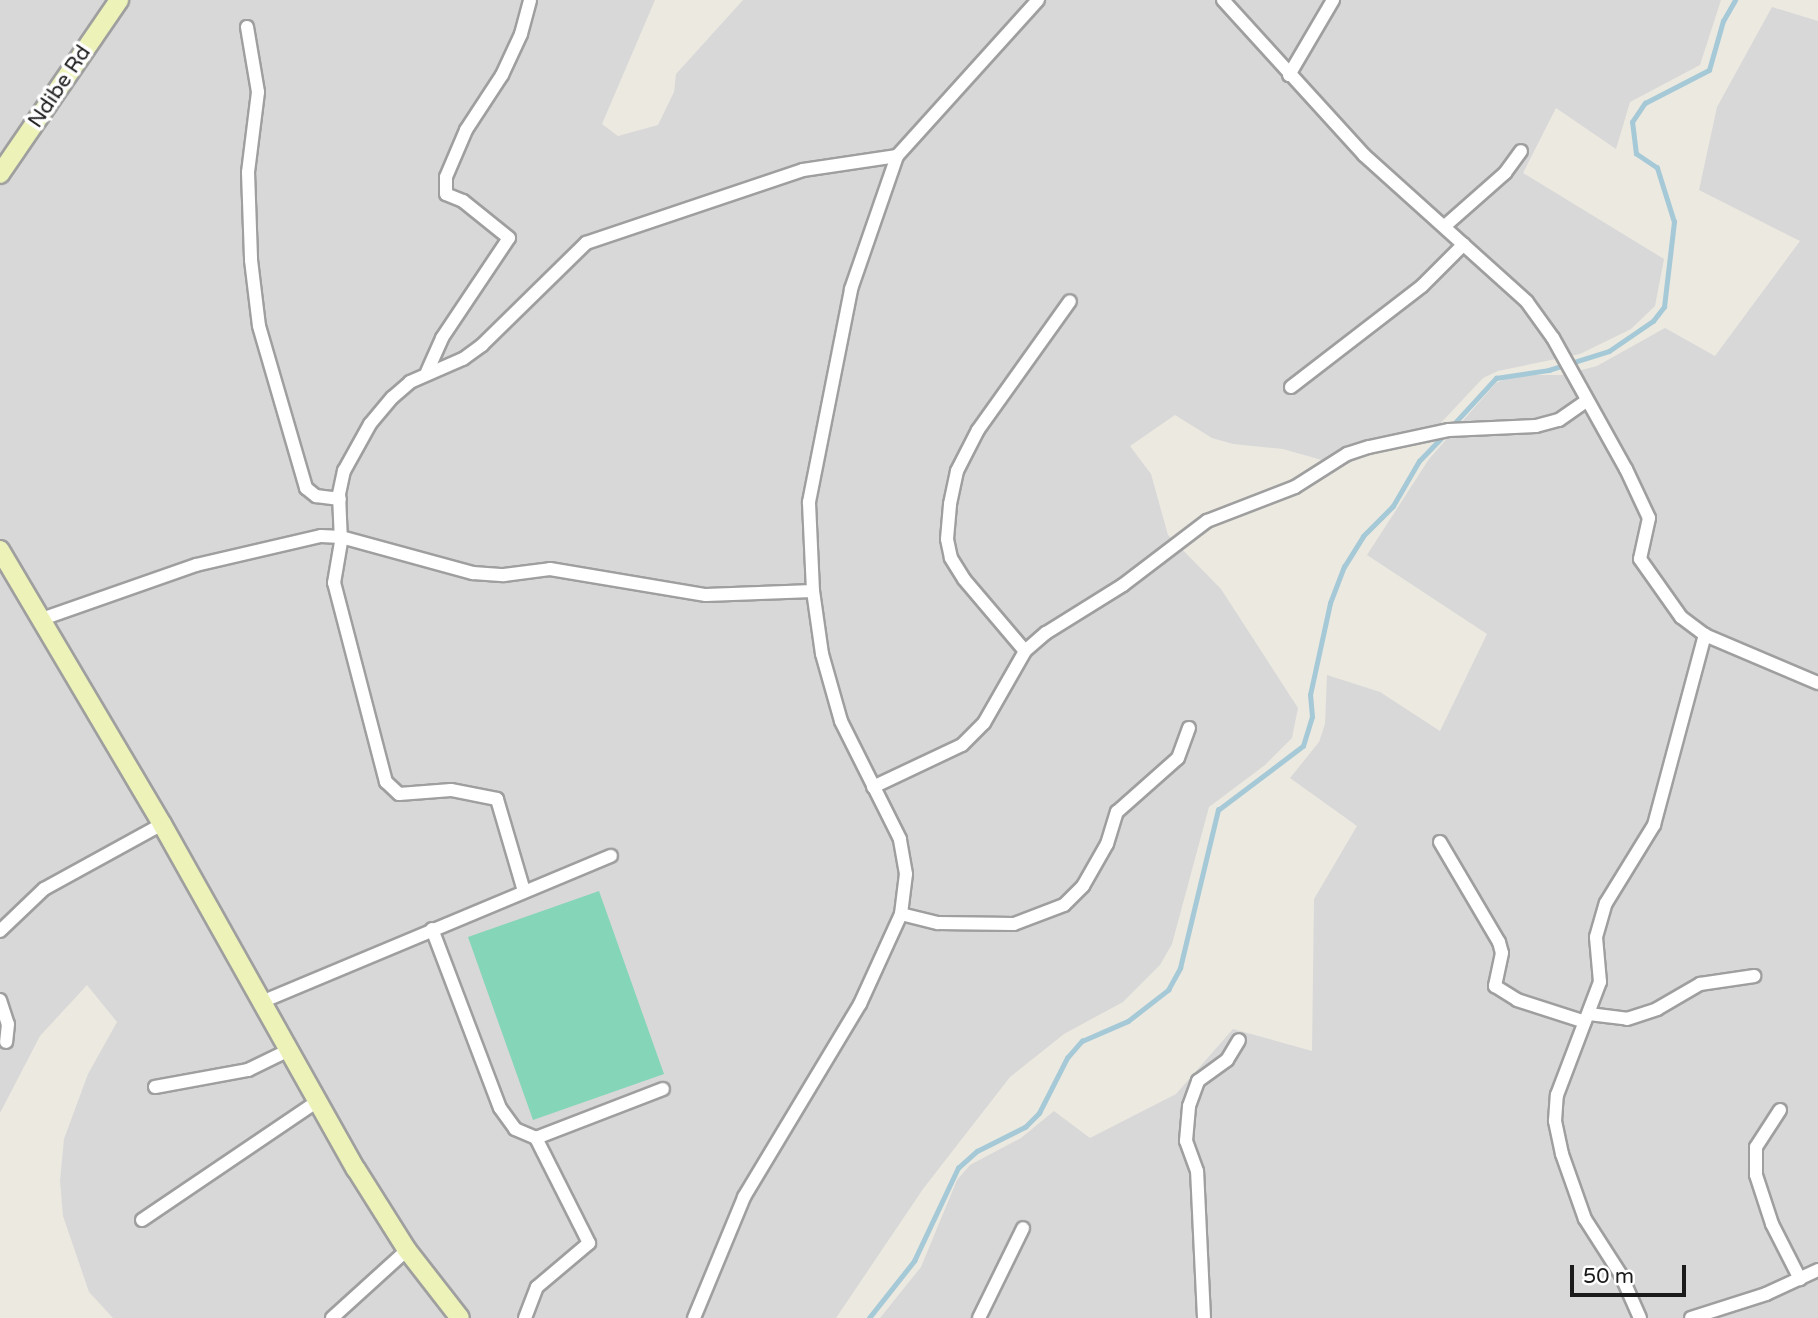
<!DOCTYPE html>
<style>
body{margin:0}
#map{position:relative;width:1818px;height:1318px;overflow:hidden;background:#ece9e1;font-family:"Varela Round",sans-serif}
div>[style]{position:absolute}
.residential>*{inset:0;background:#d9d8d8}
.pitch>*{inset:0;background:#85d5b9}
.stream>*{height:4.5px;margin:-2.25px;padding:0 2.25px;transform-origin:2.25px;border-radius:2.25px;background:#a5c9d6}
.roads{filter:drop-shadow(2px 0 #9f9f9f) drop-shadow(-2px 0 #9f9f9f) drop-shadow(0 2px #9f9f9f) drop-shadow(0 -2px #9f9f9f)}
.street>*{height:12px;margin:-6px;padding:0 6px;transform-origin:6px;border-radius:6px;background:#fff}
.secondary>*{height:18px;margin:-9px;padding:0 9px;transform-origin:9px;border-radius:9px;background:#edf3b8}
span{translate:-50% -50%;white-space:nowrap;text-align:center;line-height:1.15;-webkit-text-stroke:7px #fff;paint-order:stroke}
.street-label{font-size:21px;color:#1b1b1b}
.scale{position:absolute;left:1570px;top:1265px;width:116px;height:32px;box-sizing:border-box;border:4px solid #1b1b1b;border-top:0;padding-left:9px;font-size:21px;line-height:24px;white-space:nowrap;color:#1b1b1b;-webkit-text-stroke:5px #fff;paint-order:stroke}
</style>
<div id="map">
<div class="residential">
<i style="clip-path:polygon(0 0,655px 0,602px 124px,618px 136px,658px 125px,674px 92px,676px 74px,743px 0,1721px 0,1700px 65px,1630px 102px,1616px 149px,1556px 108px,1523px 173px,1664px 259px,1655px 306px,1631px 329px,1580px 354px,1498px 371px,1483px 378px,1422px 443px,1367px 455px,1343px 466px,1283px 449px,1233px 444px,1212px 438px,1175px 415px,1130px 446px,1151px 474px,1168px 535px,1221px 589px,1298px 708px,1292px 738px,1265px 765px,1209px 807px,1172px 944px,1160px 965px,1123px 1002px,1064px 1034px,1010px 1077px,923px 1189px,836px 1318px,113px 1318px,89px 1292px,63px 1216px,60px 1181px,64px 1139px,88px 1074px,117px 1022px,87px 985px,40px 1036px,0 1113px)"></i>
<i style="clip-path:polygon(1772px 7px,1818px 21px,1818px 1318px,880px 1318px,921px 1267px,957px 1180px,970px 1165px,1021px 1138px,1054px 1111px,1090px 1138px,1176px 1094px,1233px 1029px,1312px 1051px,1314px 899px,1357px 826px,1290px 778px,1319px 742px,1325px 724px,1327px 675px,1380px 692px,1440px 731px,1487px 634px,1367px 555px,1429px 459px,1496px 383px,1515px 375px,1562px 375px,1597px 366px,1665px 328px,1715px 356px,1800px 241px,1699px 190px,1717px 107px)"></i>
</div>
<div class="pitch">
<i style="clip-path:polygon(599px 891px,664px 1074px,533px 1120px,468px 937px)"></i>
</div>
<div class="stream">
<i style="left:1452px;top:426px;width:65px;rotate:-47.5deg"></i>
<i style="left:1496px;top:378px;width:54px;rotate:-8.6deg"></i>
<i style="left:1549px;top:370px;width:63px;rotate:-17.6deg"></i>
<i style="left:1609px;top:351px;width:53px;rotate:-34.3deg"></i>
<i style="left:1653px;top:321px;width:18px;rotate:-52deg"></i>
<i style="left:1664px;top:307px;width:86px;rotate:-83.3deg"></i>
<i style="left:1674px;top:222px;width:57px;rotate:-107.5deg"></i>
<i style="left:1657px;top:168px;width:25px;rotate:-146deg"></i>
<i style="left:1636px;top:154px;width:32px;rotate:-97deg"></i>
<i style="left:1632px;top:122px;width:23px;rotate:-56deg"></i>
<i style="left:1645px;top:103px;width:72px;rotate:-27.3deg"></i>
<i style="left:1709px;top:70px;width:51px;rotate:-74.1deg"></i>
<i style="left:1723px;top:21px;width:24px;rotate:-60deg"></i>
<i style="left:869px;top:1318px;width:73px;rotate:-51.7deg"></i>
<i style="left:914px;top:1261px;width:103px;rotate:-64.7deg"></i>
<i style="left:958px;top:1168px;width:25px;rotate:-42deg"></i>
<i style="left:977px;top:1151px;width:54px;rotate:-26.6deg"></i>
<i style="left:1025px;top:1127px;width:20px;rotate:-45deg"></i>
<i style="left:1039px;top:1113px;width:62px;rotate:-63deg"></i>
<i style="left:1067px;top:1058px;width:23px;rotate:-49deg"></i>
<i style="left:1082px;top:1041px;width:50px;rotate:-23.5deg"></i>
<i style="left:1128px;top:1021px;width:51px;rotate:-37.8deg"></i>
<i style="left:1168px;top:990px;width:25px;rotate:-61deg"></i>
<i style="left:1180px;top:968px;width:163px;rotate:-76.5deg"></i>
<i style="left:1218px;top:810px;width:106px;rotate:-37deg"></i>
<i style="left:1303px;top:746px;width:30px;rotate:-73deg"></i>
<i style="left:1312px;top:717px;width:22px;rotate:-95deg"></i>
<i style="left:1310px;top:695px;width:94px;rotate:-77.7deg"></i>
<i style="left:1330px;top:603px;width:39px;rotate:-69deg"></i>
<i style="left:1344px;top:567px;width:36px;rotate:-58deg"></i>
<i style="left:1363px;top:536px;width:42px;rotate:-45deg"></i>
<i style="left:1393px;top:506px;width:52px;rotate:-60deg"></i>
<i style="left:1419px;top:461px;width:36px;rotate:-46deg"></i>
</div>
<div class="roads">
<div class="street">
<i style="left:1223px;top:0;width:210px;rotate:47.7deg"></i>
<i style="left:1364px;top:155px;width:219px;rotate:42deg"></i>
<i style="left:1527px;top:302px;width:44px;rotate:54.2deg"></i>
<i style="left:1553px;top:338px;width:150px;rotate:60.9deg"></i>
<i style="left:1626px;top:469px;width:54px;rotate:64.9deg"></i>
<i style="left:1649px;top:518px;width:42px;rotate:102.4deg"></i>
<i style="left:1640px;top:559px;width:71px;rotate:54.7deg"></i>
<i style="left:1681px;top:617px;width:30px;rotate:37deg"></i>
<i style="left:1705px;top:635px;width:123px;rotate:23deg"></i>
<i style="left:247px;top:27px;width:66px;rotate:80.4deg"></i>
<i style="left:258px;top:92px;width:81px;rotate:97.1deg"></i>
<i style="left:248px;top:172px;width:88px;rotate:88deg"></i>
<i style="left:251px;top:260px;width:66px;rotate:83.1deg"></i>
<i style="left:259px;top:326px;width:169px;rotate:73.8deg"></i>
<i style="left:306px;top:488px;width:13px;rotate:39deg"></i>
<i style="left:316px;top:496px;width:24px;rotate:7deg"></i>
<i style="left:1289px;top:75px;width:87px;rotate:-59.6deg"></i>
<i style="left:1446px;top:225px;width:79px;rotate:-41.4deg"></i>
<i style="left:1505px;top:173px;width:27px;rotate:-54deg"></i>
<i style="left:427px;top:372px;width:37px;rotate:-66deg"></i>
<i style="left:442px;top:338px;width:120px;rotate:-56.2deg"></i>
<i style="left:509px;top:238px;width:59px;rotate:-141.2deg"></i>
<i style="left:463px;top:201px;width:18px;rotate:-158deg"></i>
<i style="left:446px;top:194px;width:17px;rotate:-90deg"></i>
<i style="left:446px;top:177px;width:51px;rotate:-66.9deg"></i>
<i style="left:466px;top:130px;width:66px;rotate:-56.8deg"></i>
<i style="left:502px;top:75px;width:45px;rotate:-65.1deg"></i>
<i style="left:521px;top:34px;width:35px;rotate:-75deg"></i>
<i style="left:1291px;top:387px;width:165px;rotate:-37.6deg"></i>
<i style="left:1422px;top:286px;width:59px;rotate:-45deg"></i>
<i style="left:39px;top:620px;width:166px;rotate:-19.3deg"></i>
<i style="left:196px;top:565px;width:128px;rotate:-13.1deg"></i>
<i style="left:321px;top:536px;width:20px;rotate:3deg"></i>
<i style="left:341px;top:537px;width:137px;rotate:15.3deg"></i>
<i style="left:473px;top:573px;width:31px;rotate:4deg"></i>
<i style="left:504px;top:575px;width:46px;rotate:-7.4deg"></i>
<i style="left:550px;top:569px;width:158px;rotate:9.5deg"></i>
<i style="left:706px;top:595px;width:107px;rotate:-2.1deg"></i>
<i style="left:1025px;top:651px;width:94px;rotate:-130.3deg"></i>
<i style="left:964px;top:579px;width:25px;rotate:-122deg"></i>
<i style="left:951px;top:558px;width:19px;rotate:-102deg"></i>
<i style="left:947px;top:539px;width:35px;rotate:-85deg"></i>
<i style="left:950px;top:504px;width:34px;rotate:-78deg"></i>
<i style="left:957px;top:471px;width:46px;rotate:-62.9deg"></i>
<i style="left:978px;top:430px;width:158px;rotate:-54.5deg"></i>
<i style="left:873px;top:787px;width:98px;rotate:-25.3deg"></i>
<i style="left:962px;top:745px;width:31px;rotate:-45deg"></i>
<i style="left:984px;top:723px;width:83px;rotate:-60.3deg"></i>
<i style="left:1025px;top:651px;width:28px;rotate:-41deg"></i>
<i style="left:1046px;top:633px;width:91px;rotate:-31.9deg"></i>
<i style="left:1123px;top:585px;width:106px;rotate:-37.3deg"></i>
<i style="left:1207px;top:521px;width:94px;rotate:-21.1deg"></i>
<i style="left:1295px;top:487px;width:62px;rotate:-32.4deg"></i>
<i style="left:1347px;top:454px;width:23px;rotate:-18deg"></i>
<i style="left:1369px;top:447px;width:82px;rotate:-12deg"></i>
<i style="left:1449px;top:430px;width:87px;rotate:-2.6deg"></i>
<i style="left:1536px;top:426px;width:24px;rotate:-15deg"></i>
<i style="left:1559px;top:420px;width:33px;rotate:-35deg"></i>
<i style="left:1440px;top:842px;width:116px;rotate:59.5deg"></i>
<i style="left:1499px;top:942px;width:11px;rotate:75deg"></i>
<i style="left:1502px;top:953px;width:34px;rotate:102deg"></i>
<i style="left:1495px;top:986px;width:26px;rotate:32deg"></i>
<i style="left:1517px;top:1000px;width:71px;rotate:17.9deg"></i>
<i style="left:524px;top:891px;width:96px;rotate:-106.4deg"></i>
<i style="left:497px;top:799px;width:47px;rotate:-168.9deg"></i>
<i style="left:451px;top:790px;width:52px;rotate:175.6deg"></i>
<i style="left:399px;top:794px;width:18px;rotate:-137deg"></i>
<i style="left:386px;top:782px;width:206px;rotate:-104.6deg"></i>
<i style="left:334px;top:583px;width:42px;rotate:-80.3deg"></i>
<i style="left:341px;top:542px;width:48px;rotate:-92.4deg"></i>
<i style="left:339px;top:494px;width:24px;rotate:-78deg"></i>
<i style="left:344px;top:471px;width:54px;rotate:-61deg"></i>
<i style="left:370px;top:424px;width:35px;rotate:-50deg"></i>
<i style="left:393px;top:397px;width:23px;rotate:-41deg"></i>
<i style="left:410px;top:382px;width:58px;rotate:-23.5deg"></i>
<i style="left:463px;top:359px;width:24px;rotate:-36deg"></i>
<i style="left:482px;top:345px;width:146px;rotate:-44.4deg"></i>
<i style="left:586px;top:243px;width:229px;rotate:-18.6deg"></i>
<i style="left:803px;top:170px;width:95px;rotate:-8.5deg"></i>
<i style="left:901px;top:914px;width:38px;rotate:14deg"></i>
<i style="left:938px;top:923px;width:76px;rotate:0.8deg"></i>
<i style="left:1014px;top:924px;width:53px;rotate:-20.8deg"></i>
<i style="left:1064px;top:905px;width:27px;rotate:-45deg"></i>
<i style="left:1083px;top:886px;width:48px;rotate:-60.3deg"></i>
<i style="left:1107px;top:844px;width:34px;rotate:-73deg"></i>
<i style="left:1117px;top:812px;width:81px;rotate:-41.5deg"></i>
<i style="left:1178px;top:758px;width:32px;rotate:-70deg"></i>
<i style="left:432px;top:929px;width:191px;rotate:69.2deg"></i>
<i style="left:500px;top:1108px;width:26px;rotate:54deg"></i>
<i style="left:515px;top:1129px;width:23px;rotate:23deg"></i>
<i style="left:536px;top:1138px;width:136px;rotate:-21.1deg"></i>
<i style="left:0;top:931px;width:61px;rotate:-43.7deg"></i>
<i style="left:44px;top:889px;width:135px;rotate:-28.8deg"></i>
<i style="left:0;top:1000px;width:25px;rotate:72deg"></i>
<i style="left:8px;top:1024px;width:18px;rotate:96deg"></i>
<i style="left:264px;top:1001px;width:376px;rotate:-22.7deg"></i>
<i style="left:1589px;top:1014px;width:38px;rotate:7deg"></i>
<i style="left:1627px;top:1019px;width:32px;rotate:-18deg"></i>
<i style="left:1657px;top:1009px;width:50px;rotate:-30.2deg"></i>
<i style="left:1700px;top:984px;width:55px;rotate:-8.4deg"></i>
<i style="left:155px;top:1087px;width:95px;rotate:-10.4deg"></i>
<i style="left:248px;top:1070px;width:46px;rotate:-26deg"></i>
<i style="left:1780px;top:1110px;width:44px;rotate:123deg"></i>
<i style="left:1756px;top:1147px;width:28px;rotate:90deg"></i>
<i style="left:1756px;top:1175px;width:52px;rotate:71.9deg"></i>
<i style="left:1772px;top:1224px;width:62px;rotate:63deg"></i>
<i style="left:142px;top:1220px;width:212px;rotate:-34.1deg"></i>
<i style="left:332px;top:1318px;width:101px;rotate:-42.2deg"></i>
<i style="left:525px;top:1318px;width:33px;rotate:-69deg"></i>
<i style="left:537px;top:1287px;width:68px;rotate:-40.2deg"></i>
<i style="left:589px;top:1243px;width:118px;rotate:-116.8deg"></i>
<i style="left:694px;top:1318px;width:131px;rotate:-67.5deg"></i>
<i style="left:744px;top:1197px;width:225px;rotate:-59deg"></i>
<i style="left:860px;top:1004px;width:99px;rotate:-65.5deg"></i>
<i style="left:901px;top:914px;width:40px;rotate:-82.9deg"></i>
<i style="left:906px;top:874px;width:36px;rotate:-100deg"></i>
<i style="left:900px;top:839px;width:132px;rotate:-116.6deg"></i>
<i style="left:841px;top:721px;width:70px;rotate:-105.8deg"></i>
<i style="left:822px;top:654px;width:64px;rotate:-98.1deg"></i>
<i style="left:813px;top:591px;width:89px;rotate:-92.6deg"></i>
<i style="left:809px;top:502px;width:217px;rotate:-78.8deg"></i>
<i style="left:851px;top:289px;width:141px;rotate:-70.9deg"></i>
<i style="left:897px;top:156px;width:210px;rotate:-47.9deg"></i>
<i style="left:979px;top:1318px;width:100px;rotate:-63.9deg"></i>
<i style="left:1204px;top:1318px;width:147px;rotate:-92.7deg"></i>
<i style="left:1197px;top:1171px;width:32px;rotate:-110deg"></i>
<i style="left:1186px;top:1141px;width:35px;rotate:-85deg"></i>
<i style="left:1189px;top:1106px;width:27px;rotate:-70deg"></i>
<i style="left:1198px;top:1081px;width:36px;rotate:-36deg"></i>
<i style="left:1227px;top:1060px;width:23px;rotate:-59deg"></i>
<i style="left:1640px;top:1318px;width:47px;rotate:-113.8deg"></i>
<i style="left:1621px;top:1275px;width:67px;rotate:-122.7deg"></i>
<i style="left:1585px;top:1219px;width:69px;rotate:-109.5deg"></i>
<i style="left:1562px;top:1154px;width:34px;rotate:-102deg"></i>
<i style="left:1555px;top:1121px;width:26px;rotate:-86deg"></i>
<i style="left:1557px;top:1095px;width:121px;rotate:-69.2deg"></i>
<i style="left:1600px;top:982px;width:45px;rotate:-95.1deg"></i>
<i style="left:1596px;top:937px;width:35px;rotate:-74deg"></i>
<i style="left:1606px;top:903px;width:92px;rotate:-58.4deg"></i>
<i style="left:1654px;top:825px;width:197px;rotate:-75deg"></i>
<i style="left:1691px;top:1318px;width:79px;rotate:-17.7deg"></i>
<i style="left:1766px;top:1294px;width:57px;rotate:-24.8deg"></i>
</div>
<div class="secondary">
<i style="left:0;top:174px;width:211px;rotate:-55.6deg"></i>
<i style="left:0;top:550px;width:318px;rotate:59.4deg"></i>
<i style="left:162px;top:824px;width:396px;rotate:60.7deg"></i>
<i style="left:356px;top:1169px;width:96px;rotate:57.8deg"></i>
<i style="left:407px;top:1250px;width:86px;rotate:52.1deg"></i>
</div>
</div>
<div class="street-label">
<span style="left:60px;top:87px;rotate:-56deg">Ndibe Rd</span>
</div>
<div class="scale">50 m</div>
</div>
